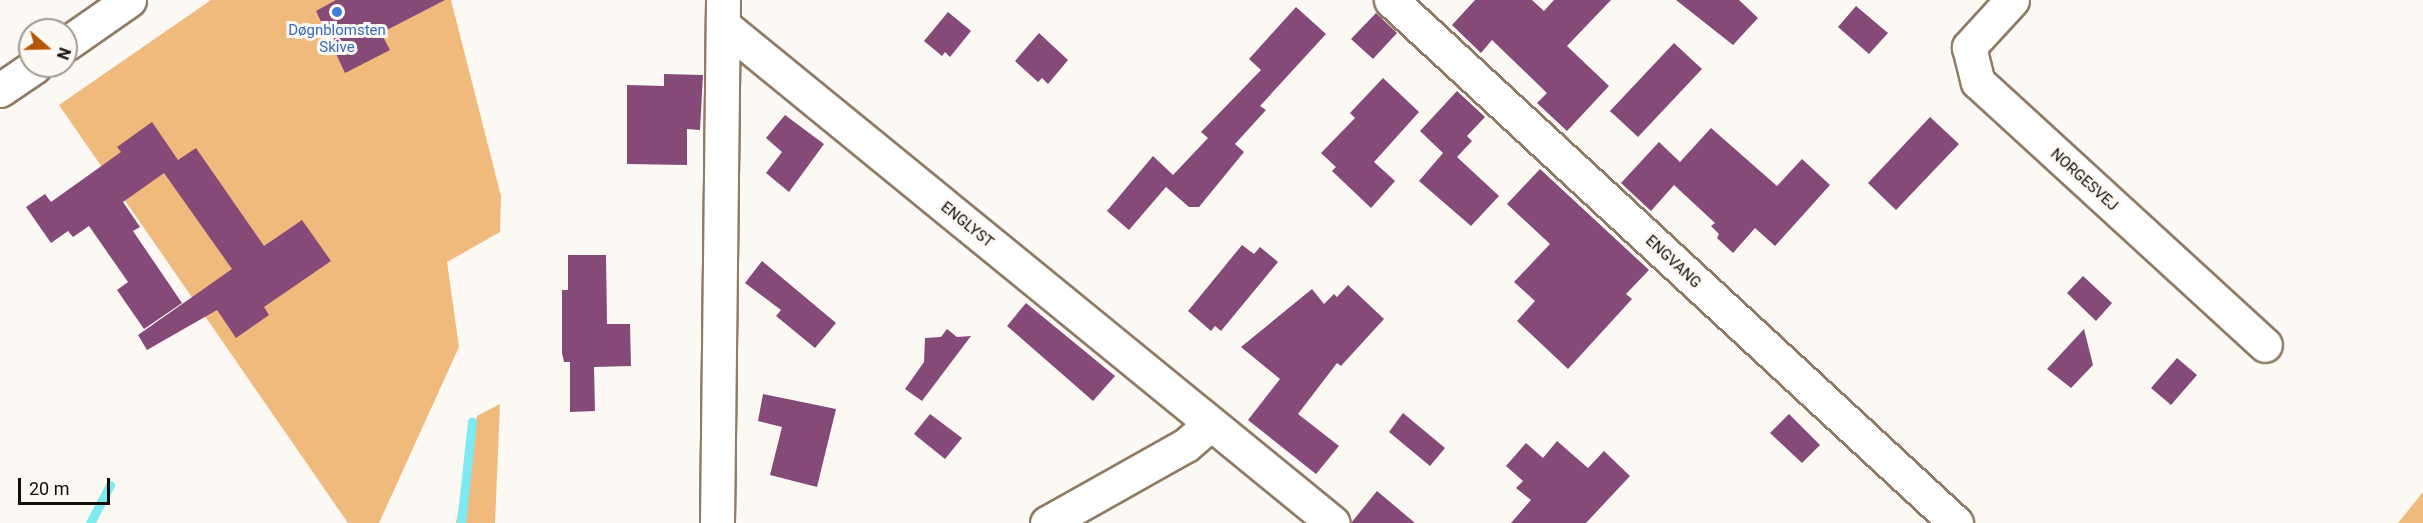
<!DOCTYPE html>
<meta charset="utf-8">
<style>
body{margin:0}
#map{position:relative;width:2423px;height:523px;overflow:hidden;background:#fcf8f3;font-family:Roboto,sans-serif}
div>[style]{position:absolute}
.green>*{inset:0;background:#efba7c}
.stream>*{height:9px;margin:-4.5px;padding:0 4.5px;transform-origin:4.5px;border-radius:4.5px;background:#7deaf2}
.building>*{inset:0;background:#854a77}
.roads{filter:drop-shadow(2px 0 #907c65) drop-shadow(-2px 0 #907c65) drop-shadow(0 2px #907c65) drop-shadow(0 -2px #907c65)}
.minor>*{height:33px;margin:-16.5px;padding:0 16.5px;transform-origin:16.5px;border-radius:16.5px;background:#fff}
.tertiary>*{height:33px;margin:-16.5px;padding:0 16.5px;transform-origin:16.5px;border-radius:16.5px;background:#fff}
.dots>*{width:16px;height:16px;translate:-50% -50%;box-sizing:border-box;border:3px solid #fcf8f3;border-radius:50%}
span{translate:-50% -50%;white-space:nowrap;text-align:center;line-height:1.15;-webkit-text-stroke:6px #fcf8f3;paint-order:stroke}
.shop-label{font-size:15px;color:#366cbe}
.street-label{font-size:15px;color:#140d05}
.north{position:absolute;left:18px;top:18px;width:60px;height:60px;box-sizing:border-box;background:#fcf8f3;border:2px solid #9f9a94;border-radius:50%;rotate:110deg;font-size:16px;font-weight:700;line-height:24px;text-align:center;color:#140d05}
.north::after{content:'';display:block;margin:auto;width:21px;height:27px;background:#b45607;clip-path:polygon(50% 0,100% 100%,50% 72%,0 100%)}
.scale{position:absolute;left:18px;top:478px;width:92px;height:27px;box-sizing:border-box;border:3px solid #140d05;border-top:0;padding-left:8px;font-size:18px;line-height:21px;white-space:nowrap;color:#140d05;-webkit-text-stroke:4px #fcf8f3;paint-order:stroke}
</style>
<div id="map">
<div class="green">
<i style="clip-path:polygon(211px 0,451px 0,501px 196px,500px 232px,447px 262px,459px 347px,379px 523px,348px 523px,59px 105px)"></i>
<i style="clip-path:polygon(500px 404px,495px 523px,456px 523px,477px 416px)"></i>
<i style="clip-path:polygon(2423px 492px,2423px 523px,2398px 523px)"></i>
</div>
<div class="stream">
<i style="left:90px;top:523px;width:43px;rotate:-62.2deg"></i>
<i style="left:461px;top:523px;width:102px;rotate:-83.8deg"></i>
</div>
<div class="building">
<i style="clip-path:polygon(336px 0,445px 0,381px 33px,390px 50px,345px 73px,316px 11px)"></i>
<i style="clip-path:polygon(1475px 0,1532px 0,1544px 11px,1554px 0,1611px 0,1567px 46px,1609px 86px,1567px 131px,1537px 103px,1547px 93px,1492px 40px,1481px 53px,1452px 25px)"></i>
<i style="clip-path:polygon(1676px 0,1739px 0,1758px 18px,1733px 45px)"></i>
<i style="clip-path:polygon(1856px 6px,1888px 33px,1869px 54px,1838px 27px)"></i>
<i style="clip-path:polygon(1296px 7px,1326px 34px,1260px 106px,1266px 110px,1235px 144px,1244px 152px,1199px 207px,1189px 207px,1166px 187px,1129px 230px,1107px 211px,1153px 156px,1173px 175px,1208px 138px,1201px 132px,1261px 70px,1249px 59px)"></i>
<i style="clip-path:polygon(948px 12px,971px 31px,950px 57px,945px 52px,942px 56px,924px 41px)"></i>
<i style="clip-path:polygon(1376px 13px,1397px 33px,1373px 59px,1351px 39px)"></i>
<i style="clip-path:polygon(1039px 33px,1068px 60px,1048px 84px,1042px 78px,1038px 82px,1015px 61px)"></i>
<i style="clip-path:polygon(1674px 43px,1702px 69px,1638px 137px,1610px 111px)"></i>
<i style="clip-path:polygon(664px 74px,703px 75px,700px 130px,687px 129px,687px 165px,627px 164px,627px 85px,664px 86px)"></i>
<i style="clip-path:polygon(1383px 78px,1419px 112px,1374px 162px,1395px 181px,1371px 208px,1332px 171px,1336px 167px,1321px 153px,1355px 118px,1350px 113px)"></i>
<i style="clip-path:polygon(1457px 91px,1485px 117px,1467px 136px,1472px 141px,1457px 157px,1499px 196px,1471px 226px,1419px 181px,1443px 153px,1420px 131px)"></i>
<i style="clip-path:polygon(785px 115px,824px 144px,789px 192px,766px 173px,782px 152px,766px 138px)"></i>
<i style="clip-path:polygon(1930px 117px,1959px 144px,1896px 210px,1868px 183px)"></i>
<i style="clip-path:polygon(152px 122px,178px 160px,196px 148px,264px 246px,302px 220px,331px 261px,264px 307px,269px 315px,236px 338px,217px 310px,147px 350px,138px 335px,232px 269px,164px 173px,123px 202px,140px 227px,133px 231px,182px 303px,144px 329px,117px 290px,128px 282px,89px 226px,73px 237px,68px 231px,51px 243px,26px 207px,45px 194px,51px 202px,121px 152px,117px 147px)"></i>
<i style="clip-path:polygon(1711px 128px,1777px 186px,1802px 159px,1830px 185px,1775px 246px,1755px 228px,1733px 253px,1717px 238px,1719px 234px,1711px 226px,1715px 223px,1674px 185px,1651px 211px,1621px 183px,1659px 142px,1680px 162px)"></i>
<i style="clip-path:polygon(1540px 169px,1649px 270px,1626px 294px,1632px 299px,1568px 369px,1517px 321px,1535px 301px,1514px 282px,1550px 244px,1507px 204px)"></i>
<i style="clip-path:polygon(1242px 245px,1254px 254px,1260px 247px,1278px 262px,1221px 331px,1215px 326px,1211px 331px,1188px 311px)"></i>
<i style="clip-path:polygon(568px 255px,606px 255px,607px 324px,630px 324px,631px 366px,594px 367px,595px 411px,570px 412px,570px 362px,564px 362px,562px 353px,562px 290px,568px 290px)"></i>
<i style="clip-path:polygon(762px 261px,836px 323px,815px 348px,776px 316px,781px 310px,745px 283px)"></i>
<i style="clip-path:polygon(2083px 276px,2112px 303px,2096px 321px,2067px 293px)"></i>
<i style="clip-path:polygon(1348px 285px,1384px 319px,1341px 366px,1337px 363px,1298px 414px,1339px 446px,1316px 474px,1248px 420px,1280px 379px,1241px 347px,1312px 289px,1324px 304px,1334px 294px,1337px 297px)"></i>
<i style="clip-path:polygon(1026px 303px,1115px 376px,1093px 401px,1007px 326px)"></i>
<i style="clip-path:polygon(947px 329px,957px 337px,971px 336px,922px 401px,905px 389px,924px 362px,925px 338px,941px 337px)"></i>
<i style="clip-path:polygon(2084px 329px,2093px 365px,2071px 388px,2047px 369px)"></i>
<i style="clip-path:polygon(2177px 358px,2197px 375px,2171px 405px,2151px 388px)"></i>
<i style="clip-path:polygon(763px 394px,836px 409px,817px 487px,770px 475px,782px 427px,758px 421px)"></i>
<i style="clip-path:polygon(1403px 413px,1445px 448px,1430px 466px,1389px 432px)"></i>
<i style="clip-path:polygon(930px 414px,962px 438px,945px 459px,914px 434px)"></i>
<i style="clip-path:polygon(1789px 414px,1820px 445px,1802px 463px,1770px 433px)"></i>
<i style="clip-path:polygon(1557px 441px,1588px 468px,1604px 451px,1630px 476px,1586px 523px,1511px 523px,1531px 500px,1516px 488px,1523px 481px,1506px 466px,1526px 443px,1543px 458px)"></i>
<i style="clip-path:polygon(1377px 491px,1415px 523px,1351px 523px)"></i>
</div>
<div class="roads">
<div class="minor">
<i style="left:1391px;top:0;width:770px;rotate:42.79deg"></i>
<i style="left:2012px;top:0;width:64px;rotate:132.5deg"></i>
<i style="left:1969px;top:47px;width:36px;rotate:76deg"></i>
<i style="left:1978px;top:82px;width:389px;rotate:42.5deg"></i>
<i style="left:723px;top:25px;width:787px;rotate:39.23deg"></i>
<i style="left:717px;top:523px;width:523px;rotate:-89.34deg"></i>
<i style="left:1047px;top:523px;width:159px;rotate:-29.3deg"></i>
<i style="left:1186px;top:445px;width:32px;rotate:-41deg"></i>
</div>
<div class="tertiary">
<i style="left:66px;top:44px;width:77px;rotate:-34.9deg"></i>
<i style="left:0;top:90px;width:42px;rotate:-34.4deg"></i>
</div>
</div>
<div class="dots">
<i style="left:337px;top:12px;background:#3f7fe0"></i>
</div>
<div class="shop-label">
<span style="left:337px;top:39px">Døgnblomsten<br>Skive</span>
</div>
<div class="street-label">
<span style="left:2084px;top:180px;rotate:42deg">NORGESVEJ</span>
<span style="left:967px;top:225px;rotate:39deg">ENGLYST</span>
<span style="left:1673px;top:262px;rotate:43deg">ENGVANG</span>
</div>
<div class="north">N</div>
<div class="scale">20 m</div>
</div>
